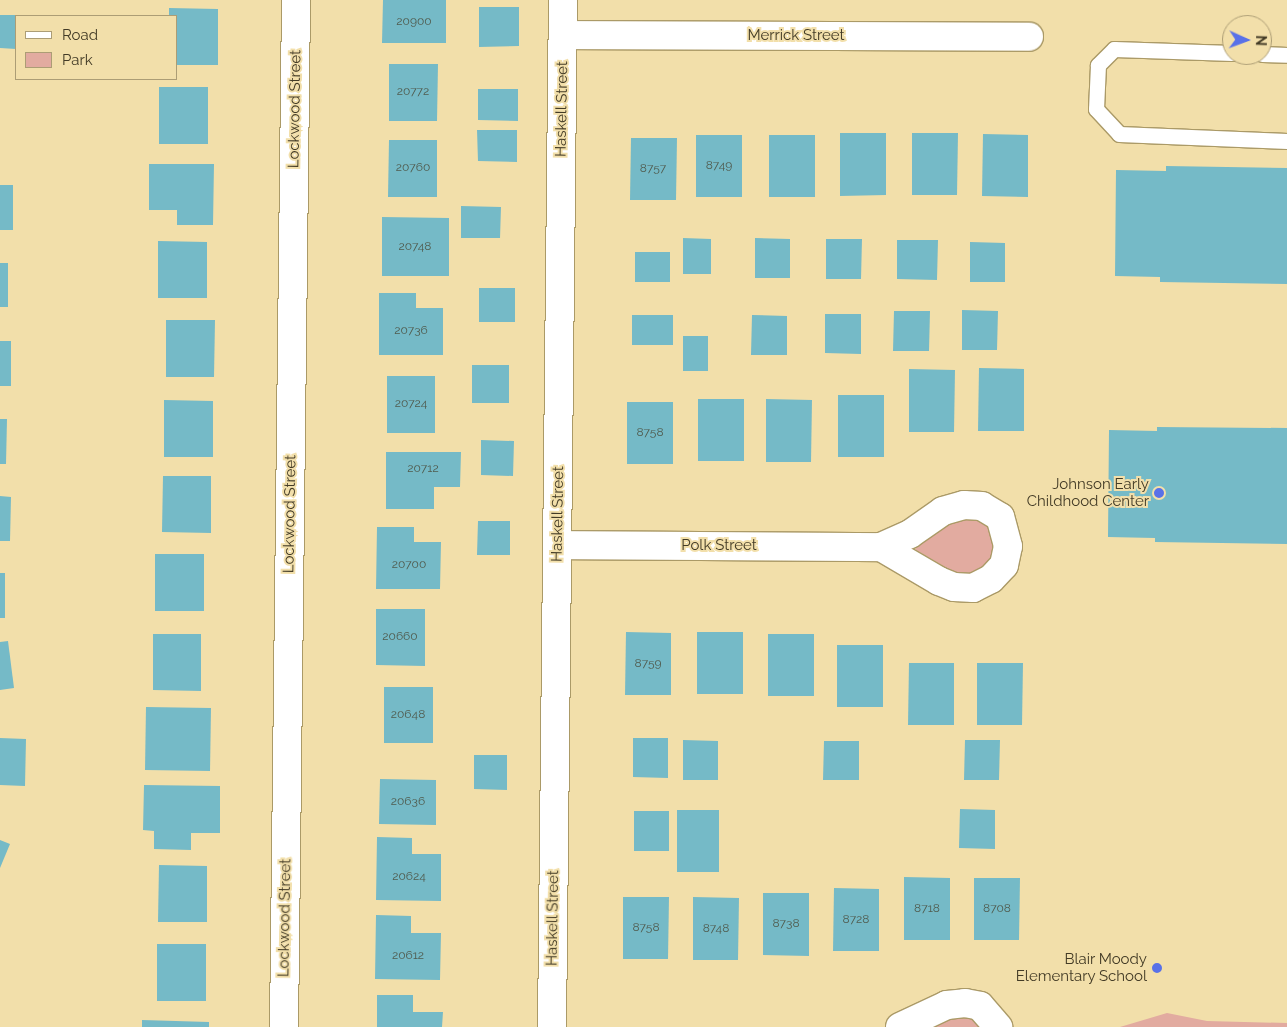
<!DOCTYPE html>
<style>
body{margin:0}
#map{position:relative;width:1287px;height:1027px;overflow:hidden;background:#f2dfaa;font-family:Raleway,sans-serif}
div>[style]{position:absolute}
.green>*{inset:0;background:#e2aba0}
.building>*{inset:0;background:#75bac7}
.roads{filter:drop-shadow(1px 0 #ab9a67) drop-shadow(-1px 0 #ab9a67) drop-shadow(0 1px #ab9a67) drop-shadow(0 -1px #ab9a67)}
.lane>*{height:15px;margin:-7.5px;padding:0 7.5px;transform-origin:7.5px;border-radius:7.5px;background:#fff}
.street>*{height:28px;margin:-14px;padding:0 14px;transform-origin:14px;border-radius:14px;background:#fff}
.dots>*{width:14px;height:14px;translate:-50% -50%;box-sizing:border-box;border:2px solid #f2dfaa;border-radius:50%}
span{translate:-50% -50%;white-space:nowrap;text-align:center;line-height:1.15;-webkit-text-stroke:4px #f2dfaa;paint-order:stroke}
.number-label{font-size:12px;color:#505b4e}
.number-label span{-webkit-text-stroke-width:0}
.street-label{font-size:15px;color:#433b26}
.poi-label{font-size:15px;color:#433b26}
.right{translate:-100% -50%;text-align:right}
.legend{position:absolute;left:15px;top:15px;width:162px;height:65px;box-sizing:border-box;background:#f2dfaa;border:1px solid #ac9d75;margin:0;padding:6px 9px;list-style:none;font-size:15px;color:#433b26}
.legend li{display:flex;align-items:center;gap:10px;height:25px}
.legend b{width:25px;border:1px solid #ac9d75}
.north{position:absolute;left:1222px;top:15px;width:50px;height:50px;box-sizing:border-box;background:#f2dfaa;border:1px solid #ac9d75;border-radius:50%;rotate:92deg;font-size:14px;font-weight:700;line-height:20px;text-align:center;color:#433b26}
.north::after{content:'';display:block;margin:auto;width:18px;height:22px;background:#5971e8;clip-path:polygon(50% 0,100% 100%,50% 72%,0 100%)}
</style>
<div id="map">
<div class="green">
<i style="clip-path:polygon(955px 518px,977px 519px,993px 530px,994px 552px,990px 562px,978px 573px,957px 574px,916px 550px,915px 546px)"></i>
<i style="clip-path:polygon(1167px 1013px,1207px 1021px,1287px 1023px,1287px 1027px,1120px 1027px)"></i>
<i style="clip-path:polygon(943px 1016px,971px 1016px,985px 1027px,928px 1027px)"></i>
</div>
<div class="building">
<i style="clip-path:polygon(383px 0,446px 0,446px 43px,382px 43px)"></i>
<i style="clip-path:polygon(479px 7px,519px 7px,519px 46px,479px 47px)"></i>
<i style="clip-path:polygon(169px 8px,218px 9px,218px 65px,176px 65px,176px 16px,169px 16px)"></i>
<i style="clip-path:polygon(0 15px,16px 15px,16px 49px,0 48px)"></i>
<i style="clip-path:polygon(389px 64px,438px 64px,437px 121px,389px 121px)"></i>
<i style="clip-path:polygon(159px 87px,208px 87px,208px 144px,159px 144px)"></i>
<i style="clip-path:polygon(478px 89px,518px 89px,518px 121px,478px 120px)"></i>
<i style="clip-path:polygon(477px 130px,517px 130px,517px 162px,478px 161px)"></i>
<i style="clip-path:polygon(840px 133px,886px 133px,886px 195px,840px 196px)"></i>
<i style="clip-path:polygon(912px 133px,958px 133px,957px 195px,912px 195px)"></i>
<i style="clip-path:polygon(983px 134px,1028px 135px,1028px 197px,982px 196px)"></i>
<i style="clip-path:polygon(696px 135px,742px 135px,742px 197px,696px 197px)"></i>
<i style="clip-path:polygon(769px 135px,815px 135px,815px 197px,769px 197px)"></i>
<i style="clip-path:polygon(631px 138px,677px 138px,676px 200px,630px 200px)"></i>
<i style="clip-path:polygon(389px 140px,437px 140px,437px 197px,388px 197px)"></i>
<i style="clip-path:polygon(149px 164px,214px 164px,213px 225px,177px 225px,177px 210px,149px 210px)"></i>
<i style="clip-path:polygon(1166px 166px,1287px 168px,1287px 284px,1160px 282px,1160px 277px,1115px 276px,1116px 170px,1166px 171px)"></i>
<i style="clip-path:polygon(0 185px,13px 185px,13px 230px,0 230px)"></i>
<i style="clip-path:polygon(461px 206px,501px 207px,500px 238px,461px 238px)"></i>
<i style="clip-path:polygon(382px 217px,449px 218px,449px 276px,382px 276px)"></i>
<i style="clip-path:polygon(683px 238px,711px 239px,711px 274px,683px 274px)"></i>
<i style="clip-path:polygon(755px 238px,790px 239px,790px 278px,755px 278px)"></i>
<i style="clip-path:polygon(826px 239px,862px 239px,861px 279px,826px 279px)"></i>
<i style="clip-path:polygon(897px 240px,938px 240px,937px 280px,897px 279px)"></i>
<i style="clip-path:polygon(158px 241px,207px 242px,207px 298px,158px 298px)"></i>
<i style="clip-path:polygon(970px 242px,1005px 243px,1005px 282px,970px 282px)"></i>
<i style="clip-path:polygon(635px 252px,670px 252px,670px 282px,635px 282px)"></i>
<i style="clip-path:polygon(0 263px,8px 263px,8px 307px,0 307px)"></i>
<i style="clip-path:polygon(479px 288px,515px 288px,515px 322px,479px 322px)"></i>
<i style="clip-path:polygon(379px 293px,416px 293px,416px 308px,443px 308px,443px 355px,379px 355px)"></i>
<i style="clip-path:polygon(962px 310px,998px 311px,997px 350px,962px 350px)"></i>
<i style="clip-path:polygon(894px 311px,930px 311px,929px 351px,893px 351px)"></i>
<i style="clip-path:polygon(825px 314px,861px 314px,861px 354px,825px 353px)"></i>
<i style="clip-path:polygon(632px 315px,673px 315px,673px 345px,632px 345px)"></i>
<i style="clip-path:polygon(752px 315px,787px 316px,787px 355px,751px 355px)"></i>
<i style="clip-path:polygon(166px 320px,215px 320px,214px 377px,166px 377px)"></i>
<i style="clip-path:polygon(683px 336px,708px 336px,708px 371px,683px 371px)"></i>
<i style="clip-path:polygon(0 341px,11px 341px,11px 386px,0 386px)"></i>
<i style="clip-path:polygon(472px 365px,509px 365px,509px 403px,472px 403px)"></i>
<i style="clip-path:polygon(979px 368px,1024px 369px,1024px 431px,978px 431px)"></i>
<i style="clip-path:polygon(909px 369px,955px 370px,954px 432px,909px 432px)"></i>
<i style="clip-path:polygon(387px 376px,435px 376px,435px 433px,387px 433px)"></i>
<i style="clip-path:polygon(838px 395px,884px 395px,884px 457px,838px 457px)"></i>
<i style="clip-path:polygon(698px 399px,744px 399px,744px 461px,698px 461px)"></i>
<i style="clip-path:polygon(766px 399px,812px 400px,811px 462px,766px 462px)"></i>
<i style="clip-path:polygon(164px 400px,213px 401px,213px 457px,164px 457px)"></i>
<i style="clip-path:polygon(627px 402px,673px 402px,673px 464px,627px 464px)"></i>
<i style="clip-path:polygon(0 419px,7px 419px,6px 464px,0 464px)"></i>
<i style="clip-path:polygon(1157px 427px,1287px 428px,1287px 544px,1155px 542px,1155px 538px,1108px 537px,1109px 430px,1157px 431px)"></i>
<i style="clip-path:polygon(481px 440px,514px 441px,513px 476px,481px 475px)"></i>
<i style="clip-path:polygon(386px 452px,461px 452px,460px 487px,434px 487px,434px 509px,386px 509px)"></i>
<i style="clip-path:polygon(163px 476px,211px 476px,211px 533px,162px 532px)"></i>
<i style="clip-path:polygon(0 496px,11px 497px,10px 541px,0 541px)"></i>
<i style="clip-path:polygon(478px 521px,510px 521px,510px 555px,477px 555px)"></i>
<i style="clip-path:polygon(377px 527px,414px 527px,414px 542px,441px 542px,440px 589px,376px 589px)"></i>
<i style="clip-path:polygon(155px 554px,204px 554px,204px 611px,155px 611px)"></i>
<i style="clip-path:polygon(0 573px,5px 573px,5px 618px,0 618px)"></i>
<i style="clip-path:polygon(376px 609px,425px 609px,425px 666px,376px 665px)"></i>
<i style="clip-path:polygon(626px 632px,671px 633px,671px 695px,625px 695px)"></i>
<i style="clip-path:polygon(697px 632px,743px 632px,743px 694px,697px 694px)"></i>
<i style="clip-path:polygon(153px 634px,201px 634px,201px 691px,153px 690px)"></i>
<i style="clip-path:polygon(768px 634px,814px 634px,814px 696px,768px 696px)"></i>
<i style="clip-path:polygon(8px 641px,14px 688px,0 690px,0 642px)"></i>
<i style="clip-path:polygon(837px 645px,883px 645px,883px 707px,837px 707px)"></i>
<i style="clip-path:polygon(909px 663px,954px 663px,954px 725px,908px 725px)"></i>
<i style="clip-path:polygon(977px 663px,1023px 663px,1022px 725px,977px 725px)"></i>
<i style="clip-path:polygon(384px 687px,433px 687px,433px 743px,384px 743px)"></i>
<i style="clip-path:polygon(146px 707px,211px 708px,210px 771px,145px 770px)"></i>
<i style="clip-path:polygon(0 738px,26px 739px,25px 786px,0 785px)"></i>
<i style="clip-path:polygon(633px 738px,668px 738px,668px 778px,633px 777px)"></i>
<i style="clip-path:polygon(683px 740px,718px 741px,718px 780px,683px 780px)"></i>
<i style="clip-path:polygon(965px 740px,1000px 740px,999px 780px,964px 780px)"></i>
<i style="clip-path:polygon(824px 741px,859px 741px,859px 780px,823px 780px)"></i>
<i style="clip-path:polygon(474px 755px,507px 755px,507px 790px,474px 789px)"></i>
<i style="clip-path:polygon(380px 779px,436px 780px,436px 825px,379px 824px)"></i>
<i style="clip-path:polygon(144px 785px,220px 786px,220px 833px,191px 833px,191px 850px,154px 849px,154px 831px,143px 830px)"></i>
<i style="clip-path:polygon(960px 809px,995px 810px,995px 849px,959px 848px)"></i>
<i style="clip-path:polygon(677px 810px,719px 810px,719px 872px,677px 872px)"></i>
<i style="clip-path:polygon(634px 811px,669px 811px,669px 851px,634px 851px)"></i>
<i style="clip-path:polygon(377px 837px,412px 838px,412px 854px,441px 854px,441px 901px,376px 900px)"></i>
<i style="clip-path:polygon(0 840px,10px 844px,0 868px)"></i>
<i style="clip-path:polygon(159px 865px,207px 866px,207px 922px,158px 922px)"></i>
<i style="clip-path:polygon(904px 877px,950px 878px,950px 940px,904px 940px)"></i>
<i style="clip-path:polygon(974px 878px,1020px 878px,1019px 940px,974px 940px)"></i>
<i style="clip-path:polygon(834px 888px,879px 889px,879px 951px,833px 951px)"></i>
<i style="clip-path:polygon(763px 893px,809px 893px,809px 956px,763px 955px)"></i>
<i style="clip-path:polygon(623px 897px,669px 897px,668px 959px,623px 959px)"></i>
<i style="clip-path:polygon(693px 897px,739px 898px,738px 960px,693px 960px)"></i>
<i style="clip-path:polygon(376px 915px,411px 916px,411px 933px,441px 933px,440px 980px,375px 979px)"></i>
<i style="clip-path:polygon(157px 944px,206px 944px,206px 1001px,157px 1001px)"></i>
<i style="clip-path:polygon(377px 995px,413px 995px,413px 1012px,443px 1012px,442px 1027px,377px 1027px)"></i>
<i style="clip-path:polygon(142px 1020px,209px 1022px,209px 1027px,142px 1027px)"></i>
</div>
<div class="roads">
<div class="lane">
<i style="left:1232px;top:53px;width:118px;rotate:-178.1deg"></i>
<i style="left:1114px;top:49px;width:23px;rotate:135deg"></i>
<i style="left:1098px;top:65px;width:44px;rotate:92.6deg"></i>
<i style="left:1096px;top:109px;width:34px;rotate:47deg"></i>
<i style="left:1119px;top:134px;width:168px;rotate:2.4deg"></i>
<i style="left:1262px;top:54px;width:25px;rotate:2deg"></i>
</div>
<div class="street">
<i style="left:563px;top:35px;width:466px;rotate:0.2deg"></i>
<i style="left:558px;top:545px;width:323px;rotate:0.4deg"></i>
<i style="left:881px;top:547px;width:67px;rotate:30.4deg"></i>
<i style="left:939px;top:581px;width:16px;rotate:22deg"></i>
<i style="left:954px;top:587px;width:19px;rotate:3deg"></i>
<i style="left:973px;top:588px;width:20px;rotate:-27deg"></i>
<i style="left:991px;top:579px;width:19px;rotate:-47deg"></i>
<i style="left:1004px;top:565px;width:19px;rotate:-78deg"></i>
<i style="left:1008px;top:546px;width:30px;rotate:-105deg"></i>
<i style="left:1000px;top:517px;width:21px;rotate:-149deg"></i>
<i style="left:982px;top:506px;width:18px;rotate:-177deg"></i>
<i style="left:964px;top:505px;width:22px;rotate:164deg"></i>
<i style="left:943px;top:511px;width:40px;rotate:145.1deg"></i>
<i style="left:910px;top:534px;width:32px;rotate:156deg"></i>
<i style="left:284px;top:1027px;width:1027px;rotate:-89.33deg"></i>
<i style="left:552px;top:1027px;width:1027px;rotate:-89.39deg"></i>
<i style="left:900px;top:1027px;width:52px;rotate:-25.1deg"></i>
<i style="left:947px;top:1005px;width:18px;rotate:-6deg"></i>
<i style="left:965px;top:1003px;width:15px;rotate:11deg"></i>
<i style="left:980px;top:1006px;width:28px;rotate:49deg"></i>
</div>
</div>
<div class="dots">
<i style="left:1159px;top:493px;background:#5971e8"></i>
<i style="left:1157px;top:968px;background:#5971e8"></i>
</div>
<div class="number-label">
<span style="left:414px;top:22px">20900</span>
<span style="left:413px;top:92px">20772</span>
<span style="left:719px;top:166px">8749</span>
<span style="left:413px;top:168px">20760</span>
<span style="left:653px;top:169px">8757</span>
<span style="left:415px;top:247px">20748</span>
<span style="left:411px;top:331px">20736</span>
<span style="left:411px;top:404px">20724</span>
<span style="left:650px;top:433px">8758</span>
<span style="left:423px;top:469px">20712</span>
<span style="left:409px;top:565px">20700</span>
<span style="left:400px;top:637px">20660</span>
<span style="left:648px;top:664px">8759</span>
<span style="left:408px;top:715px">20648</span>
<span style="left:408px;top:802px">20636</span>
<span style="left:409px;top:877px">20624</span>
<span style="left:927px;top:909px">8718</span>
<span style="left:997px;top:909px">8708</span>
<span style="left:856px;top:920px">8728</span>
<span style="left:786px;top:924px">8738</span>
<span style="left:646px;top:928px">8758</span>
<span style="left:716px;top:929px">8748</span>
<span style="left:408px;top:956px">20612</span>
</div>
<div class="street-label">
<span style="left:796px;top:36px">Merrick Street</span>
<span style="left:295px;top:109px;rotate:-89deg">Lockwood Street</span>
<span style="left:562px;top:109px;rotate:-89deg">Haskell Street</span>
<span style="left:290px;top:514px;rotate:-89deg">Lockwood Street</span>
<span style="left:558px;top:514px;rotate:-89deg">Haskell Street</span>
<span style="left:719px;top:546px">Polk Street</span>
<span style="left:285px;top:918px;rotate:-89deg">Lockwood Street</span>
<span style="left:553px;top:918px;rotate:-89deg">Haskell Street</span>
</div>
<div class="poi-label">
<span class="right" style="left:1149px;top:493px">Johnson Early<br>Childhood Center</span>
<span class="right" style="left:1147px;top:968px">Blair Moody<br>Elementary School</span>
</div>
<ul class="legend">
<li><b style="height:6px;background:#fff"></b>Road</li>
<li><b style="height:14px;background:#e2aba0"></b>Park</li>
</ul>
<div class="north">N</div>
</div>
